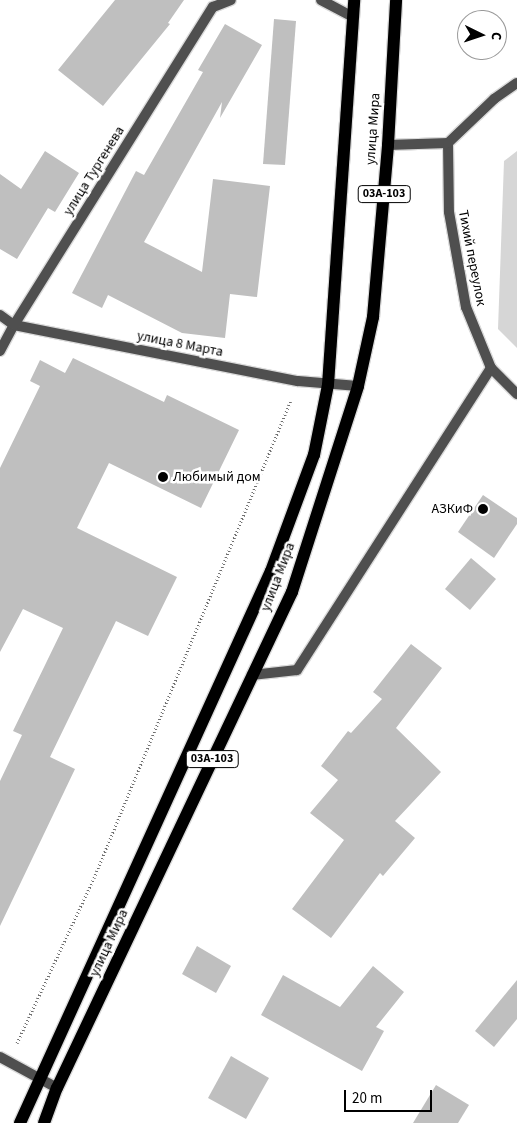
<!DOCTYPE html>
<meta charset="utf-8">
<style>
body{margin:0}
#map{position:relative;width:517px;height:1123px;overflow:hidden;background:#fff;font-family:"Source Sans 3",sans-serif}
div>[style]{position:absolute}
.green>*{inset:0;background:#d6d6d6}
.building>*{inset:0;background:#bfbfbf}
.path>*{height:3px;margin-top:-1.5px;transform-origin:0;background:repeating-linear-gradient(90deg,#717171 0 1px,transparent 0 3.5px)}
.roads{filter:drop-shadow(1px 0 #dbdbdb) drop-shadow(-1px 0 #dbdbdb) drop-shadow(0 1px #dbdbdb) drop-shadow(0 -1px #dbdbdb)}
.service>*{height:10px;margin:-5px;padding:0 5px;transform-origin:5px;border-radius:5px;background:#4f4f4f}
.minor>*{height:10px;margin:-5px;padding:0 5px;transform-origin:5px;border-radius:5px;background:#4f4f4f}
.primary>*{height:12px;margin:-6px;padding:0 6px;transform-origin:6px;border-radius:6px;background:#000}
.dots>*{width:14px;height:14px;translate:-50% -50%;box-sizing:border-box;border:2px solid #fff;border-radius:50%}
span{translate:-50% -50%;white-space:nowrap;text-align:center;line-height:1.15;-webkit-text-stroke:5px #fff;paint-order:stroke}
.shield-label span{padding:1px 4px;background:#fff;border:1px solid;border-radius:4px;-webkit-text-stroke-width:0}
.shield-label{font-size:12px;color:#000;font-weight:700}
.street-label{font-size:14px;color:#000}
.poi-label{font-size:14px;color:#000}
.left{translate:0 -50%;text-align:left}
.right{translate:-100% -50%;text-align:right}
.north{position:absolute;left:457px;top:10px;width:50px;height:50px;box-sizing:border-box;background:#fff;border:1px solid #999;border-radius:50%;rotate:94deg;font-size:14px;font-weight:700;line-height:20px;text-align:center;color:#000}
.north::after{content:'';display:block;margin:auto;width:18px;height:22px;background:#000;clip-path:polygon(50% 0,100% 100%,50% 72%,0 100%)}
.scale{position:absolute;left:344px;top:1090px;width:88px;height:22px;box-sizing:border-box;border:2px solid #000;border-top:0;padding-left:6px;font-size:15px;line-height:18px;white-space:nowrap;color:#000;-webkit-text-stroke:4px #fff;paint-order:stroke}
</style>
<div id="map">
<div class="green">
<i style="clip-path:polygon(517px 151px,517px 348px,498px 329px,504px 161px)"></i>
</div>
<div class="building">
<i style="clip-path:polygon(115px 0,184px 0,168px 23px,170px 24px,103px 106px,58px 70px)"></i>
<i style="clip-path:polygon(274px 19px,296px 21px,285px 165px,263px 164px)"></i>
<i style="clip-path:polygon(225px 24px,262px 45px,220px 118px,222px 102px,144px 242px,202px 272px,213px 179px,270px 186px,257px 297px,230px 294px,225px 338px,182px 333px,108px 295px,102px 308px,72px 293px,136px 171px,144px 175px,203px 72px,198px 70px)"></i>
<i style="clip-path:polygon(45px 151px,79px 173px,55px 212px,48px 208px,17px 259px,0 249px,0 174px,21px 189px)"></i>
<i style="clip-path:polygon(73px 358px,164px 402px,167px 395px,239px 430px,201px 508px,109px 463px,77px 528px,177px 577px,148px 636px,116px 621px,50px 757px,75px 769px,0 926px,0 781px,22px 735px,13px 731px,63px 628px,23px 609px,0 652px,0 468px,40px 386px,30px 381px,40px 360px,65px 373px)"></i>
<i style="clip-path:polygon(483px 495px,517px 518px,517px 524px,494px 558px,458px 532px)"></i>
<i style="clip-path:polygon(471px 558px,496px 579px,470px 610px,445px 589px)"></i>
<i style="clip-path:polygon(411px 644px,442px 668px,396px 728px,441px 772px,395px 821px,415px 838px,383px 876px,380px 873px,331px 938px,292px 909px,344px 840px,310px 813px,338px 780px,321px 766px,348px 731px,351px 733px,382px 699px,373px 692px)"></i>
<i style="clip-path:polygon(197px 946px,231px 966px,216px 993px,182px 974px)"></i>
<i style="clip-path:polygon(373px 966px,404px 992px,376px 1027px,384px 1031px,362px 1071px,261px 1015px,283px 975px,340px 1007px)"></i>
<i style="clip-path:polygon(517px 980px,517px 1019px,494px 1047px,475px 1031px)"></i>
<i style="clip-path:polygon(231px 1056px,269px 1078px,246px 1119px,208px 1098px)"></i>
<i style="clip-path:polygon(436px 1085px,469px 1105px,458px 1123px,413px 1123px)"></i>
</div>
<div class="path">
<i style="left:17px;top:1043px;width:182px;rotate:-65deg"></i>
<i style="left:94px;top:878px;width:517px;rotate:-67.6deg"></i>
</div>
<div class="roads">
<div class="service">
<i style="left:321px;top:0;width:36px;rotate:28deg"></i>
<i style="left:213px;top:7px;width:19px;rotate:-21deg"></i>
<i style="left:252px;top:675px;width:45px;rotate:-6.3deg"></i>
<i style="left:297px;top:670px;width:359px;rotate:-57.3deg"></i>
</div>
<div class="minor">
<i style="left:448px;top:143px;width:69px;rotate:89.2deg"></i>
<i style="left:449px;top:212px;width:97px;rotate:79.9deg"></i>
<i style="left:466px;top:307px;width:66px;rotate:67.7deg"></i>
<i style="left:491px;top:368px;width:37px;rotate:45deg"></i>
<i style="left:388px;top:145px;width:60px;rotate:-1.9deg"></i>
<i style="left:448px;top:143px;width:64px;rotate:-43.7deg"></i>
<i style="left:494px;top:99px;width:28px;rotate:-35deg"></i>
<i style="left:0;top:315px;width:17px;rotate:36deg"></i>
<i style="left:14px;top:325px;width:289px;rotate:11.2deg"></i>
<i style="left:298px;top:381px;width:60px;rotate:4.8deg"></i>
<i style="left:0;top:351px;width:30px;rotate:-62deg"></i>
<i style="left:14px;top:325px;width:375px;rotate:-58deg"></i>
<i style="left:0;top:1057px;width:65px;rotate:28.5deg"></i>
</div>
<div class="primary">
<i style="left:20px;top:1123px;width:606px;rotate:-65.55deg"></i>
<i style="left:271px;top:571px;width:124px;rotate:-69.7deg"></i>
<i style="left:314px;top:455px;width:71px;rotate:-78.7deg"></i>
<i style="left:328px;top:385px;width:386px;rotate:-86.1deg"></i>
<i style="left:44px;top:1123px;width:37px;rotate:-70deg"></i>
<i style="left:57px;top:1088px;width:549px;rotate:-64.65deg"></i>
<i style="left:292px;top:592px;width:216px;rotate:-72.2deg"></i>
<i style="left:358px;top:386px;width:71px;rotate:-77.7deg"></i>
<i style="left:373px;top:317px;width:173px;rotate:-85deg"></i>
<i style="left:388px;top:145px;width:145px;rotate:-86.8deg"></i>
</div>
</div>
<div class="dots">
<i style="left:163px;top:477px;background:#000"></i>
<i style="left:483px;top:509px;background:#000"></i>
</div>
<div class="shield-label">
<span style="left:384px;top:194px">03А-103</span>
<span style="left:212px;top:759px">03А-103</span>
</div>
<div class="street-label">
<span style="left:373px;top:129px;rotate:-86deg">улица Мира</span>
<span style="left:94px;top:171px;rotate:-58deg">улица Тургенева</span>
<span style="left:472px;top:258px;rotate:79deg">Тихий переулок</span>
<span style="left:180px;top:344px;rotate:11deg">улица 8 Марта</span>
<span style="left:278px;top:577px;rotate:-69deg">улица Мира</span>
<span style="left:109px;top:943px;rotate:-65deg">улица Мира</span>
</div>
<div class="poi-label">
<span class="left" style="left:173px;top:477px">Любимый дом</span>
<span class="right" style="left:473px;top:509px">АЗКиФ</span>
</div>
<div class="north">С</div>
<div class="scale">20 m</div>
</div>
